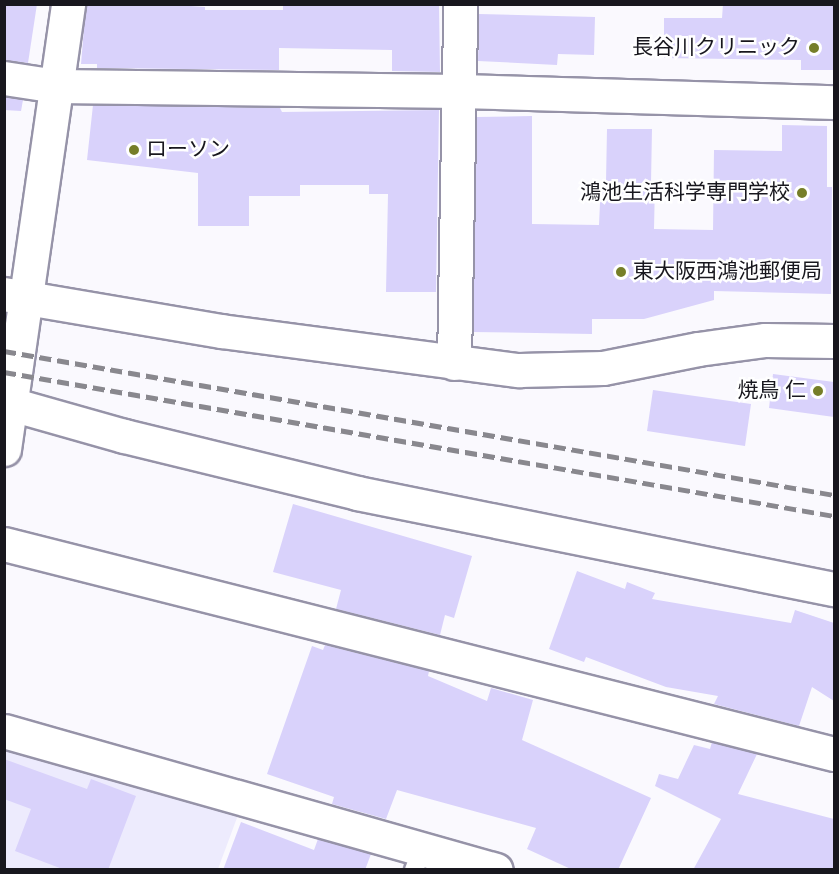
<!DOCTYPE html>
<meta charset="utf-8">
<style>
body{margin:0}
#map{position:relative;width:839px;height:874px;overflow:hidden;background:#faf9fe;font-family:"Varela Round","Noto Sans JP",sans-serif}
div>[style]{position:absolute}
.built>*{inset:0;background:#edebfd}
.building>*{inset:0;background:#d9d2fb}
.roads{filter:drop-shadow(2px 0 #9693a8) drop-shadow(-2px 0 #9693a8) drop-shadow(0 2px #9693a8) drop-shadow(0 -2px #9693a8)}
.service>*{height:18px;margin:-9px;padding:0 9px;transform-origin:9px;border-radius:9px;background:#fff}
.minor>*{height:33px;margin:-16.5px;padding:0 16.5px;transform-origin:16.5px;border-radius:16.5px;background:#fff}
.tertiary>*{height:33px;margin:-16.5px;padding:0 16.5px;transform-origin:16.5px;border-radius:16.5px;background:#fff}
.rail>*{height:4.5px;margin-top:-2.25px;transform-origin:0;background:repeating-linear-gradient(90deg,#89888e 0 12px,transparent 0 18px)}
.dots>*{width:16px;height:16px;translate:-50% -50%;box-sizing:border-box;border:3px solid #fff;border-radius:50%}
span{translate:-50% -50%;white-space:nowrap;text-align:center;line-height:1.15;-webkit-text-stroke:5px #fff;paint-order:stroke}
.poi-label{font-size:21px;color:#18171e}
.right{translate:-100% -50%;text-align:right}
.left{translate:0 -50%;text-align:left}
.frame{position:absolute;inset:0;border:6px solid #18171e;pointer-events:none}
</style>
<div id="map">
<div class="built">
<i style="clip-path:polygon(4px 743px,241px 807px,218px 869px,5px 869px)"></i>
</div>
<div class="building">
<i style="clip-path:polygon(4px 4px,37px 4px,28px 63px,4px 60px)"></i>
<i style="clip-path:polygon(86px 4px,163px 4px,205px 7px,205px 10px,283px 10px,283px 4px,439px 4px,440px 72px,392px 71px,392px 50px,279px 48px,279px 70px,97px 68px,97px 64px,81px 64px)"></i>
<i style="clip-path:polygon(723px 4px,834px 5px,834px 70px,801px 70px,801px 60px,664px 58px,664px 18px,722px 18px)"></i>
<i style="clip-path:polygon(479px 14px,595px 17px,594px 55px,558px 54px,557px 65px,478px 61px)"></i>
<i style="clip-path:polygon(4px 97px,23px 100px,21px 111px,4px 110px)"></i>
<i style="clip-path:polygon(93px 105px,280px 108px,282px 112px,439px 110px,436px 292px,386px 292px,388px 194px,369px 194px,369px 185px,300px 185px,300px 196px,249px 196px,249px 226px,198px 226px,198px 173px,87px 160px)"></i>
<i style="clip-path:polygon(532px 116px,532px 224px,599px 225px,601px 181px,606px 181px,607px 129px,652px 129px,651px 183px,655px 183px,654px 229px,713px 230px,714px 150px,782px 151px,782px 125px,827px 126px,827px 187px,832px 187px,831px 294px,714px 291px,714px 300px,644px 319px,592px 319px,592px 334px,473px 332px,477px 117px)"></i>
<i style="clip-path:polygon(773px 374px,834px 382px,834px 417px,769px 408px)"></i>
<i style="clip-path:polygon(653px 390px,751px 404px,745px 446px,647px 431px)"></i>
<i style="clip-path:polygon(293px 504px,472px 556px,454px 618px,445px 615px,440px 635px,336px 609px,341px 590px,273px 572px)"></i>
<i style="clip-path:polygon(577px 571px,625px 589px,627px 582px,655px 593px,652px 599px,791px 623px,795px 610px,834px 623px,834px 701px,812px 687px,799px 726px,714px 704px,718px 696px,666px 687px,586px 657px,584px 662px,549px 649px)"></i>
<i style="clip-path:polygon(325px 645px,429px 671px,428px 676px,487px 701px,491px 688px,533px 700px,522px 740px,651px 798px,618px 870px,573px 870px,527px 849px,536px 828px,397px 790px,386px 819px,332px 804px,334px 797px,267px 774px,312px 646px,323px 650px)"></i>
<i style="clip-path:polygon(712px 742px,757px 754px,738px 794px,834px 819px,834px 870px,693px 870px,721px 819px,655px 786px,659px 774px,678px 779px,694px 745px,710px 749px)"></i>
<i style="clip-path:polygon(4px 759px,87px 789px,91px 779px,136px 796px,108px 870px,65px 870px,15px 851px,31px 809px,4px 799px)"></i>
<i style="clip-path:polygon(241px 822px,314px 850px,318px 839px,371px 854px,365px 870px,223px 870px)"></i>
</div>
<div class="roads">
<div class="service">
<i style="left:414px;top:870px;width:25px;rotate:-69deg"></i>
</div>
<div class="minor">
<i style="left:4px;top:78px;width:53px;rotate:8.7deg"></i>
<i style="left:56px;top:86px;width:403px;rotate:0.7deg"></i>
<i style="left:459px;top:91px;width:375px;rotate:1.7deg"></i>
<i style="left:454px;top:363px;width:359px;rotate:-89deg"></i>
<i style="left:11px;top:404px;width:117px;rotate:15.8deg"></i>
<i style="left:124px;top:436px;width:240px;rotate:13.7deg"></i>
<i style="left:357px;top:493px;width:487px;rotate:11.4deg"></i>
<i style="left:4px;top:449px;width:450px;rotate:-81.8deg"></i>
<i style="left:4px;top:544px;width:856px;rotate:14.2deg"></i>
<i style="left:4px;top:731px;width:511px;rotate:15.78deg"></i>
</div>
<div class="tertiary">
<i style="left:4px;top:294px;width:220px;rotate:9.7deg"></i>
<i style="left:221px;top:331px;width:301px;rotate:7.5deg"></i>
<i style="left:519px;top:370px;width:84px;rotate:-1.4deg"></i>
<i style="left:603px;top:368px;width:97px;rotate:-11.3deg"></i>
<i style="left:698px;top:349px;width:68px;rotate:-7.7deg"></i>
<i style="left:765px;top:340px;width:69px;rotate:0.8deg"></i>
</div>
</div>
<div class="rail">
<i style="left:4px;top:351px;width:842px;rotate:9.84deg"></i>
<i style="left:4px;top:372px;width:842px;rotate:9.84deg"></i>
</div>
<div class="dots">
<i style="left:814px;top:48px;background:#767e29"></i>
<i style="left:134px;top:150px;background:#767e29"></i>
<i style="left:802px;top:193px;background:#767e29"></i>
<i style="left:621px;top:272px;background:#767e29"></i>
<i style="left:818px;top:391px;background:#767e29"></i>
</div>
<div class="poi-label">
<span class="right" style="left:800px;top:48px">長谷川クリニック</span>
<span class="left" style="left:146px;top:150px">ローソン</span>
<span class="right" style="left:790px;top:193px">鴻池生活科学専門学校</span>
<span class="left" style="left:633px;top:272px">東大阪西鴻池郵便局</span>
<span class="right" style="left:806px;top:391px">焼鳥 仁</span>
</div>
<div class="frame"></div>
</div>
